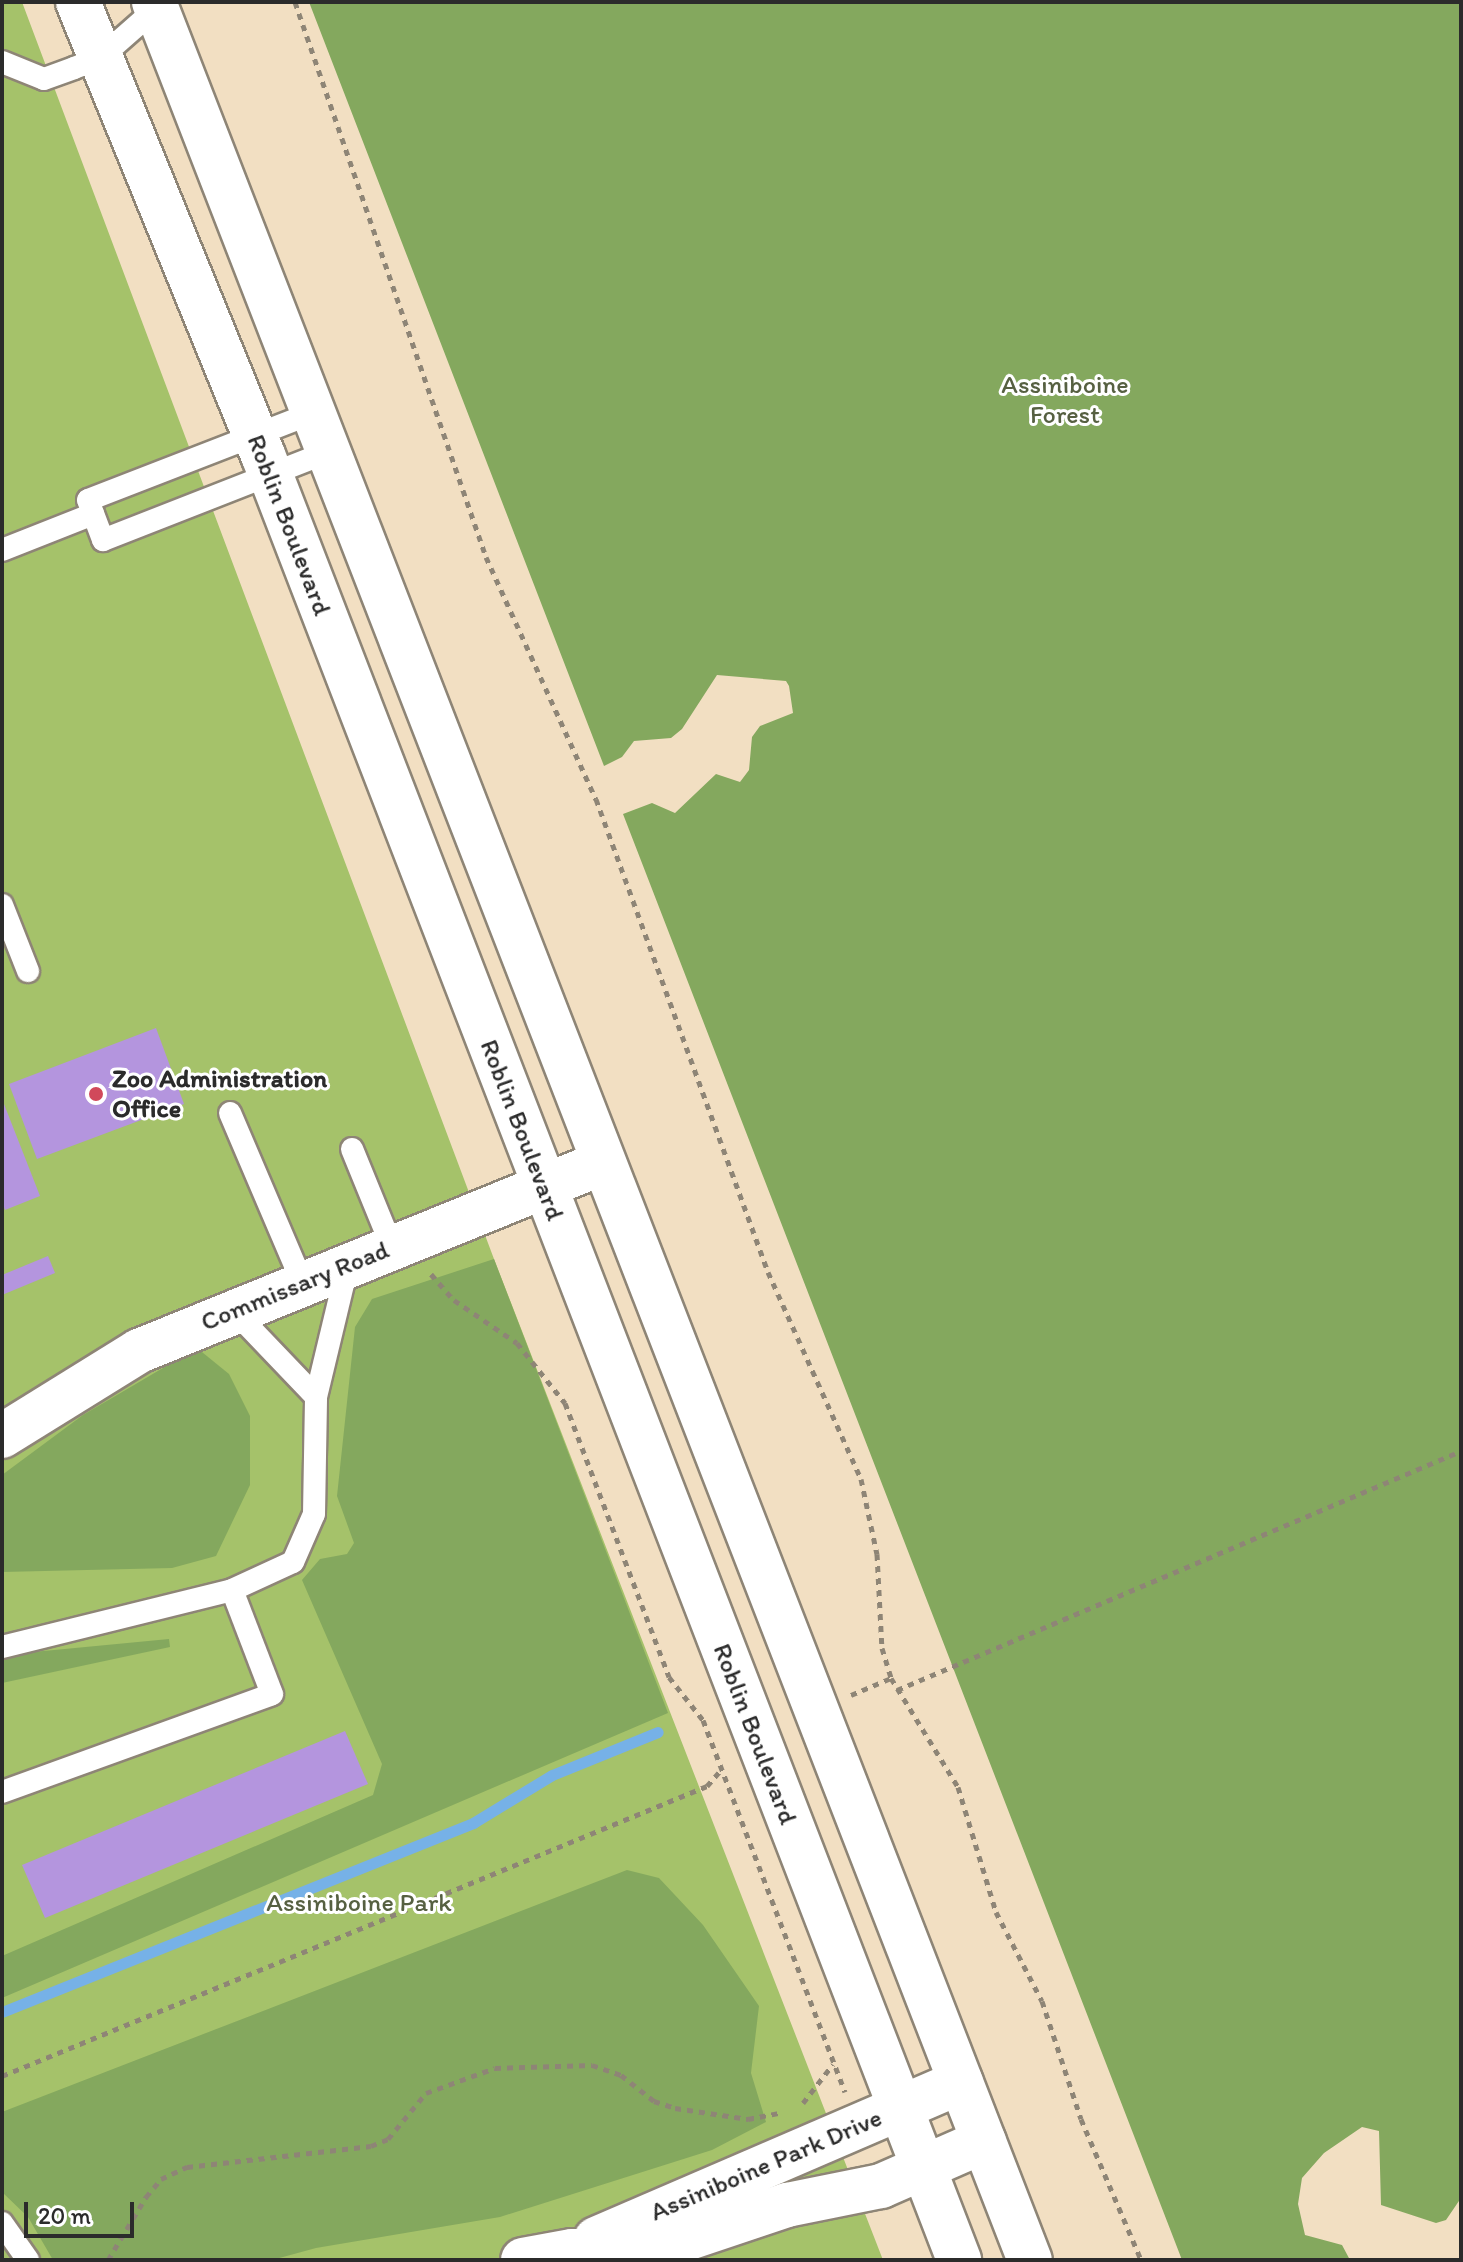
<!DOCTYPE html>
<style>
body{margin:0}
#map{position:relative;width:1463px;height:2262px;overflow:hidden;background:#f2dfc2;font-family:Itim,sans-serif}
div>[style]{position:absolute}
.green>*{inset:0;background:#a5c26a}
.forest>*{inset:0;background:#84a85e}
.stream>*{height:11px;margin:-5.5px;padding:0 5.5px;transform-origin:5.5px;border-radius:5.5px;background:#76b1e7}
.building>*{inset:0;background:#b495de}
.path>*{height:5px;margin-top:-2.5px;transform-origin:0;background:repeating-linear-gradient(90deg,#8e8576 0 6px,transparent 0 12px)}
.roads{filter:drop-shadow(2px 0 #8e8576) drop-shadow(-2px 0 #8e8576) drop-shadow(0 2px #8e8576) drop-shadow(0 -2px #8e8576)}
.service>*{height:22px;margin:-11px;padding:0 11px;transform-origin:11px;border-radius:11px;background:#fff}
.minor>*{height:44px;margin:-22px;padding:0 22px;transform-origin:22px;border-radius:22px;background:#fff}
.secondary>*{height:44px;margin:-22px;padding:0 22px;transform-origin:22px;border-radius:22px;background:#fff}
.dots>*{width:22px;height:22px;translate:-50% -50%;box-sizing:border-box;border:4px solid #fff;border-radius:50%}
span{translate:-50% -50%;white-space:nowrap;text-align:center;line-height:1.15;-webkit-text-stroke:6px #fff;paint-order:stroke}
.park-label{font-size:26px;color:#566041}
.street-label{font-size:26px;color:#2b2b2b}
.poi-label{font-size:26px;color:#2b2b2b;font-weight:700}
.left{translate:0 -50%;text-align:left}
.frame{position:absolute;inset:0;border:4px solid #2b2b2b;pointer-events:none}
.scale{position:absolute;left:24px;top:2202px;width:110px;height:36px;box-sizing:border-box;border:4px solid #2b2b2b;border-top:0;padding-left:10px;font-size:24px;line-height:28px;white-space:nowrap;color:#2b2b2b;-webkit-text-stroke:6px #fff;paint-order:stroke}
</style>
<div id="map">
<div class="green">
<i style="clip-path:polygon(2px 2px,22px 2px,494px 1259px,883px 2260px,2px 2260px)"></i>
</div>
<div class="forest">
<i style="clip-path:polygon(309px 2px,1461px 2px,1461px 2198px,1446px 2220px,1436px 2223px,1381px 2205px,1379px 2131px,1362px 2127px,1324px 2153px,1302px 2178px,1298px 2204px,1305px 2235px,1342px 2245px,1350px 2260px,1182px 2260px,623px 814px,652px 803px,675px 813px,716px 774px,740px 782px,749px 770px,752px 737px,760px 726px,793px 713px,789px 686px,786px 681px,717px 675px,682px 729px,671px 738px,634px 741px,622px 757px,604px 766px)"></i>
<i style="clip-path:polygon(494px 1259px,668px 1713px,2px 1998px,2px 1956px,373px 1795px,382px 1764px,302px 1580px,320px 1559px,347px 1554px,354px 1543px,337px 1496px,355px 1327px,372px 1299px)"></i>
<i style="clip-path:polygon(197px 1348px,229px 1374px,250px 1416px,250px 1485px,216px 1556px,172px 1568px,2px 1572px,2px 1475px,83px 1415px)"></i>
<i style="clip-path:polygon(169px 1639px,170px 1647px,2px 1683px,2px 1655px)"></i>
<i style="clip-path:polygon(627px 1870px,659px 1878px,703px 1925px,759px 2006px,751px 2073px,766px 2122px,712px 2150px,500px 2217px,316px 2248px,272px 2260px,53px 2260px,28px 2217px,2px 2192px,2px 2112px)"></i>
</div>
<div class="stream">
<i style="left:2px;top:2012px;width:508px;rotate:-21.86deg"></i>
<i style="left:473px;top:1823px;width:92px;rotate:-31.3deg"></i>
<i style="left:552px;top:1775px;width:114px;rotate:-22.1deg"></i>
</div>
<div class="building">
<i style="clip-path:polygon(156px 1028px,184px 1104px,37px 1159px,9px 1084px)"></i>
<i style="clip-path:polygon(2px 1099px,40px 1196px,5px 1210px,2px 1201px)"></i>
<i style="clip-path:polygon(48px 1256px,55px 1273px,2px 1295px,2px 1275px)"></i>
<i style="clip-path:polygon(345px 1731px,368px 1784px,45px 1918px,22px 1865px)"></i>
</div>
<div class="path">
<i style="left:295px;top:2px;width:587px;rotate:71.01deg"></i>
<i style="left:486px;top:557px;width:266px;rotate:65.6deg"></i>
<i style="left:596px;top:799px;width:503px;rotate:70.02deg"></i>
<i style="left:768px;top:1272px;width:227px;rotate:65.8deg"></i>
<i style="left:861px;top:1479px;width:77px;rotate:78deg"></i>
<i style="left:877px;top:1554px;width:94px;rotate:87deg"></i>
<i style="left:882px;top:1648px;width:31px;rotate:73deg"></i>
<i style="left:891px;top:1678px;width:128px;rotate:58.4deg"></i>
<i style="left:958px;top:1787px;width:131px;rotate:73.1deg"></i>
<i style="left:996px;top:1912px;width:100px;rotate:62.7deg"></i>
<i style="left:1042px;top:2001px;width:124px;rotate:71.7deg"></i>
<i style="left:1081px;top:2119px;width:153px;rotate:66.9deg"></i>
<i style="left:431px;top:1274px;width:35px;rotate:49deg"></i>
<i style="left:454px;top:1300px;width:76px;rotate:34.3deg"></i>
<i style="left:517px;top:1343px;width:77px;rotate:51.3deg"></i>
<i style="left:565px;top:1403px;width:293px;rotate:69.2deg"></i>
<i style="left:669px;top:1677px;width:55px;rotate:51.7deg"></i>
<i style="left:703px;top:1720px;width:398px;rotate:69.1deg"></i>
<i style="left:897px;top:1690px;width:613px;rotate:-22.97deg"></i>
<i style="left:851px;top:1695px;width:43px;rotate:-23deg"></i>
<i style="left:2px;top:2076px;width:762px;rotate:-22.36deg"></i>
<i style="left:707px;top:1786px;width:23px;rotate:-49deg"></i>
<i style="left:803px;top:2103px;width:49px;rotate:-52.4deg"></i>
<i style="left:108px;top:2260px;width:74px;rotate:-58.9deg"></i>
<i style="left:146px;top:2197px;width:23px;rotate:-50deg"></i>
<i style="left:161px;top:2179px;width:29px;rotate:-25deg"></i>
<i style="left:187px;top:2167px;width:185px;rotate:-6.5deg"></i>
<i style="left:371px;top:2146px;width:18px;rotate:-22deg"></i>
<i style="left:388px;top:2139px;width:60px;rotate:-50.4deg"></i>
<i style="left:426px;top:2093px;width:73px;rotate:-19.9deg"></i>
<i style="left:495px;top:2068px;width:97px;rotate:-1.8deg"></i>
<i style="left:592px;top:2065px;width:31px;rotate:19deg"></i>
<i style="left:621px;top:2075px;width:42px;rotate:38.2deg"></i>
<i style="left:654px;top:2101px;width:22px;rotate:18deg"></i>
<i style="left:675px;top:2108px;width:74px;rotate:8.6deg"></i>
<i style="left:748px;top:2119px;width:32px;rotate:-11deg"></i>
</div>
<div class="roads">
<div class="service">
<i style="left:2px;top:62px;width:45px;rotate:22deg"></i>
<i style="left:44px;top:79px;width:32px;rotate:-20deg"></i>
<i style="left:74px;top:68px;width:28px;rotate:-21deg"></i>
<i style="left:100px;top:58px;width:76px;rotate:-41.3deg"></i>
<i style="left:310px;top:414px;width:238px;rotate:158.8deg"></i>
<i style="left:88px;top:500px;width:43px;rotate:69.4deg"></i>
<i style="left:103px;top:540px;width:238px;rotate:-21.4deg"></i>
<i style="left:2px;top:550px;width:98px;rotate:-21.6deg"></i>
<i style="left:2px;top:905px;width:71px;rotate:68.5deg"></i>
<i style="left:230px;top:1113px;width:184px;rotate:66.9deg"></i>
<i style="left:352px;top:1149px;width:106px;rotate:67.8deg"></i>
<i style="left:233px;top:1310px;width:120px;rotate:46.3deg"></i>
<i style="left:2px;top:1647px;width:237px;rotate:-13.9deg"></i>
<i style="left:232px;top:1590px;width:67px;rotate:-24.7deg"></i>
<i style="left:293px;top:1562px;width:52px;rotate:-66.4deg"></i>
<i style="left:314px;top:1514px;width:117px;rotate:-89deg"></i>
<i style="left:316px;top:1397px;width:137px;rotate:-76.5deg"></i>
<i style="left:2px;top:1792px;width:287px;rotate:-19.9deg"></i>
<i style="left:272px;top:1694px;width:111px;rotate:-111deg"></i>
<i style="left:2px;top:2223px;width:45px;rotate:54.9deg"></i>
</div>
<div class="minor">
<i style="left:2px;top:1436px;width:161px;rotate:-31.8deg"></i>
<i style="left:139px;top:1351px;width:500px;rotate:-22.1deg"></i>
<i style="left:596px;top:2239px;width:397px;rotate:-23.3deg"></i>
<i style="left:523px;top:2260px;width:50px;rotate:-10.4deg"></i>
<i style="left:572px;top:2251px;width:58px"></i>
<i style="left:630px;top:2251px;width:57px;rotate:-12.1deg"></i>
<i style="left:686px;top:2239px;width:107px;rotate:-18.6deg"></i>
<i style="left:787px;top:2205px;width:96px;rotate:-11.4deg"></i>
<i style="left:881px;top:2186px;width:112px;rotate:-23.6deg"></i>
</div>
<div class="secondary">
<i style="left:78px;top:2px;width:489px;rotate:67.8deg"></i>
<i style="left:263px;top:455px;width:1935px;rotate:68.91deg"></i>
<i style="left:154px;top:2px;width:2422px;rotate:68.8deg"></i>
</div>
</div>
<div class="dots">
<i style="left:96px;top:1094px;background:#d1495b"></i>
</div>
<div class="park-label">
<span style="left:1065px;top:400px">Assiniboine<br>Forest</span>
<span style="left:359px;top:1903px">Assiniboine Park</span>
</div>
<div class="street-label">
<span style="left:289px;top:525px;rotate:69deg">Roblin Boulevard</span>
<span style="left:522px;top:1130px;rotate:69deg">Roblin Boulevard</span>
<span style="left:295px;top:1286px;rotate:-22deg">Commissary Road</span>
<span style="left:755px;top:1734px;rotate:69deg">Roblin Boulevard</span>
<span style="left:766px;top:2165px;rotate:-23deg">Assiniboine Park Drive</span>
</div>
<div class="poi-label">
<span class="left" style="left:112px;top:1094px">Zoo Administration<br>Office</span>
</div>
<div class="frame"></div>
<div class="scale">20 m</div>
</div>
